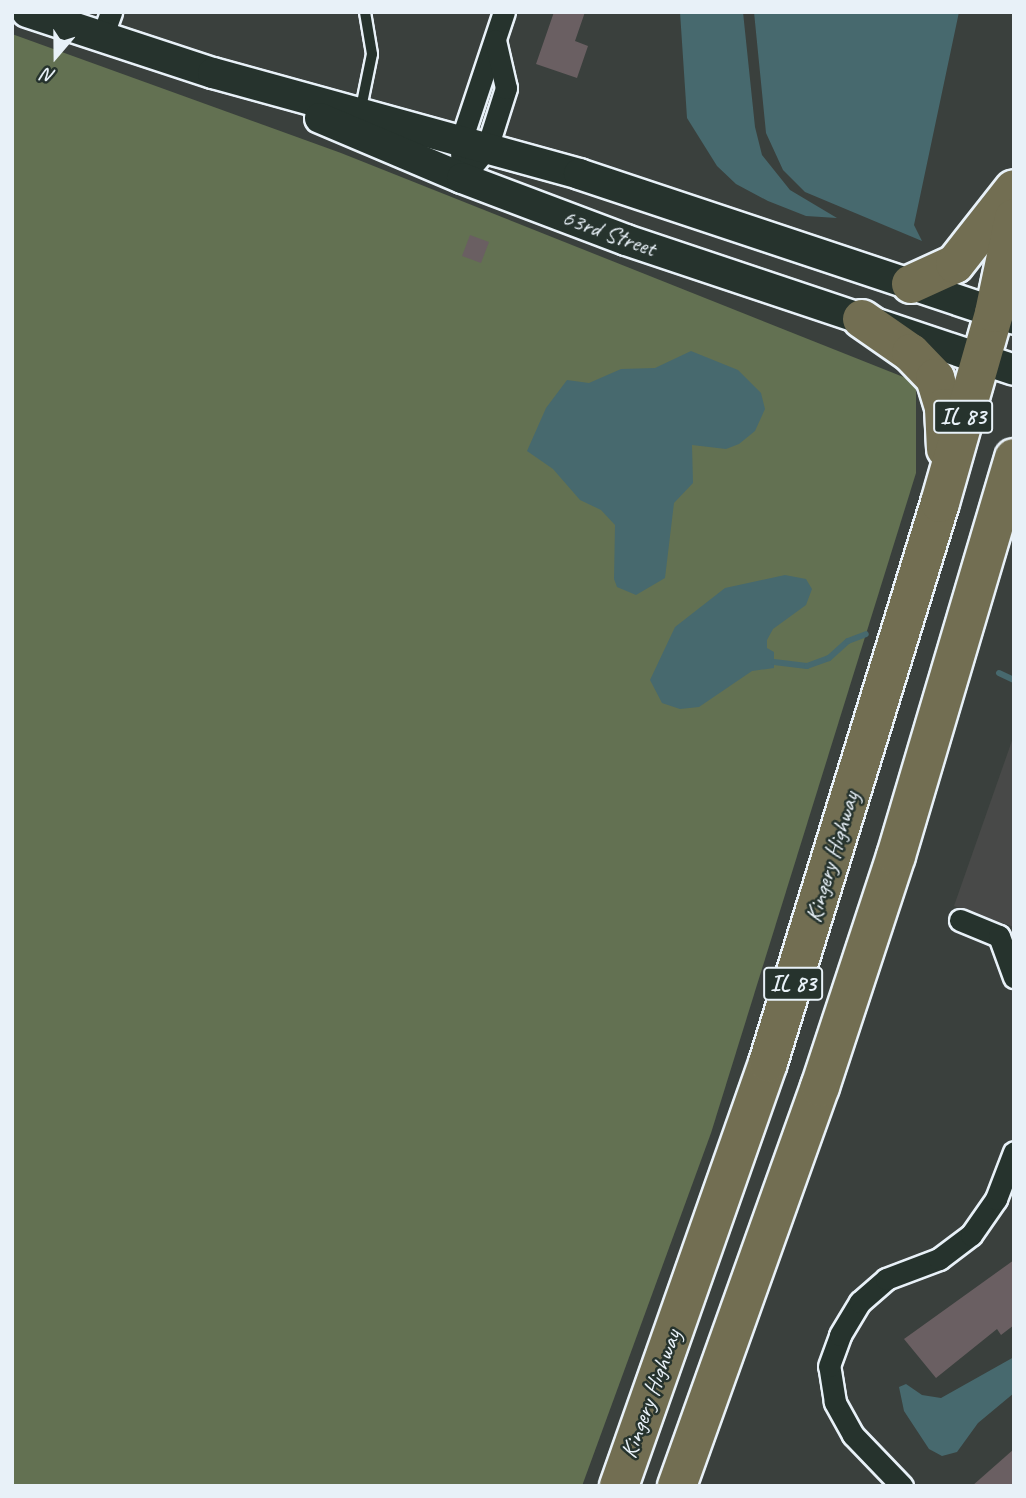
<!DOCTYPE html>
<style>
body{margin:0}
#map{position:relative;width:1026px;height:1498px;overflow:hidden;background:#3a403d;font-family:Caveat,sans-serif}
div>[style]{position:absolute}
.built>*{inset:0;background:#484948}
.green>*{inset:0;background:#637152}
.water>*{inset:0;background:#47696e}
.stream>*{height:6px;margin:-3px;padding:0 3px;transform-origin:3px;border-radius:3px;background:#47696e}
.building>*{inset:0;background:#6a5f62}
.roads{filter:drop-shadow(2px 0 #e8f1f8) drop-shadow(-2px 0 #e8f1f8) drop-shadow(0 2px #e8f1f8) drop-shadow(0 -2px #e8f1f8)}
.lane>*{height:10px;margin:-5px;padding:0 5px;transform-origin:5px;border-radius:5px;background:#26332d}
.street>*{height:21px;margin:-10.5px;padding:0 10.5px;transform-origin:10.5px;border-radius:10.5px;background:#26332d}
.secondary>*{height:30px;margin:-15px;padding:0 15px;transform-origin:15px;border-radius:15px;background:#26332d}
.highway>*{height:38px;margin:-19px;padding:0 19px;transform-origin:19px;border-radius:19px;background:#726e52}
span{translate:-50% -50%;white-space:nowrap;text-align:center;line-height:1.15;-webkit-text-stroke:5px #26332d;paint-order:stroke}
.shield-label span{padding:2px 5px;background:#26332d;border:2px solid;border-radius:5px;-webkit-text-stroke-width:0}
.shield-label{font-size:23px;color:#e8f1f8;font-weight:700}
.street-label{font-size:24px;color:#e8f1f8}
.frame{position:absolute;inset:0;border:14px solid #e8f1f8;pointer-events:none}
.north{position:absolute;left:21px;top:21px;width:70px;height:70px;-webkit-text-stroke:5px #26332d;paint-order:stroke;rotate:200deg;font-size:19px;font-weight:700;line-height:28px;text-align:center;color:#e8f1f8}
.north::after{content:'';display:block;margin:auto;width:24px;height:32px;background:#e8f1f8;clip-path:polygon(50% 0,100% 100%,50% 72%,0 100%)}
</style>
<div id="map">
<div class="built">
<i style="clip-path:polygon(1014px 735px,1014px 927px,954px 906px)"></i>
</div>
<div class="green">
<i style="clip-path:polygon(12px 34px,341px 153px,916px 382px,916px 473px,711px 1133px,582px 1486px,12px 1486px)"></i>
</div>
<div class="water">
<i style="clip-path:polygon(680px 12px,743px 12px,755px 127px,762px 155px,790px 190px,837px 218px,806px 216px,768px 201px,736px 184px,717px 166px,687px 118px)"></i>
<i style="clip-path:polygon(754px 12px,959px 12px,914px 225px,922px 241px,805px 192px,783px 170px,766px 133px)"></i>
<i style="clip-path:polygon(691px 351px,738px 370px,761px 393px,765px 409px,755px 431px,739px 444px,726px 449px,692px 445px,693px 483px,674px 503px,665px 578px,636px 595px,617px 587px,614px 579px,615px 525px,601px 510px,580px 500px,553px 469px,527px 451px,546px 408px,567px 380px,589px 383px,621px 369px,655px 368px)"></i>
<i style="clip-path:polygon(785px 575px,806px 579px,812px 589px,806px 605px,773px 629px,767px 640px,767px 648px,774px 652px,774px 668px,752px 671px,699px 707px,680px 709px,662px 703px,650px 680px,675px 627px,725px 588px)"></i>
<i style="clip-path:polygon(1014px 1357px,1014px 1393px,978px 1423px,957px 1452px,942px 1456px,929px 1449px,904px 1411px,899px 1387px,906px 1384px,922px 1395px,941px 1398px)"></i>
</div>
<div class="stream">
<i style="left:774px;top:662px;width:33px;rotate:7deg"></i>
<i style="left:807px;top:666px;width:23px;rotate:-20deg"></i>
<i style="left:829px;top:658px;width:25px;rotate:-42deg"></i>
<i style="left:848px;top:641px;width:19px;rotate:-21deg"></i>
<i style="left:999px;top:673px;width:17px;rotate:25deg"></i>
</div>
<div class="building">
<i style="clip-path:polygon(554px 12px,585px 12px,575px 41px,588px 46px,577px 78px,536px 64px)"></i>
<i style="clip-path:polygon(470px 235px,489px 242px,481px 263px,462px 256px)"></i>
<i style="clip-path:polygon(1014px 1260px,1014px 1325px,1001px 1335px,997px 1329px,936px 1378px,904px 1339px)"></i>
<i style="clip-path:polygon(1014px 1449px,1014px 1486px,972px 1486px)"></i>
</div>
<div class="roads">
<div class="lane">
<i style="left:360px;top:113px;width:60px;rotate:-78.5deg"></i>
<i style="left:372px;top:54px;width:43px;rotate:-99.5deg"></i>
</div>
<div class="street">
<i style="left:102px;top:37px;width:27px;rotate:-70deg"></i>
<i style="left:462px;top:178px;width:37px;rotate:-92deg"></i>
<i style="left:461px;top:141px;width:136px;rotate:-71.6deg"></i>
<i style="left:462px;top:178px;width:39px;rotate:-50deg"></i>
<i style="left:487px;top:148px;width:63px;rotate:-72.4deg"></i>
<i style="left:506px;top:88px;width:49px;rotate:-102.9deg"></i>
<i style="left:960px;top:920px;width:42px;rotate:22.3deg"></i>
<i style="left:999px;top:936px;width:44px;rotate:69.9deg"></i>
<i style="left:902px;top:1486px;width:71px;rotate:-133.9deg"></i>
<i style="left:853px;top:1435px;width:38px;rotate:-119deg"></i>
<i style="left:835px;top:1402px;width:36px;rotate:-99deg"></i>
<i style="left:829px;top:1366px;width:33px;rotate:-70deg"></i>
<i style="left:840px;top:1335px;width:39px;rotate:-59deg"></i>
<i style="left:860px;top:1302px;width:35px;rotate:-41deg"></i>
<i style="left:886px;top:1279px;width:57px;rotate:-20.7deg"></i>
<i style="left:939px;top:1259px;width:40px;rotate:-37deg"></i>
<i style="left:971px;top:1235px;width:44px;rotate:-55.2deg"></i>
<i style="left:996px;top:1199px;width:50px;rotate:-69deg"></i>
</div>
<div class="secondary">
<i style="left:27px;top:12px;width:196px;rotate:18.2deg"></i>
<i style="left:213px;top:73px;width:380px;rotate:15.4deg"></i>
<i style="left:579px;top:174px;width:459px;rotate:18.4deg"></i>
<i style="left:320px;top:118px;width:154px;rotate:22.9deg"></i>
<i style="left:462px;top:178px;width:175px;rotate:20.7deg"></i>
<i style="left:626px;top:240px;width:409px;rotate:18.5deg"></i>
</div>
<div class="highway">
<i style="left:911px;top:284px;width:48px;rotate:-24.4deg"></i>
<i style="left:955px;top:264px;width:95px;rotate:-51.8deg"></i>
<i style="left:862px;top:319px;width:60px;rotate:34.8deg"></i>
<i style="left:911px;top:353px;width:35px;rotate:46deg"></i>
<i style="left:935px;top:378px;width:31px;rotate:73deg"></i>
<i style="left:944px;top:408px;width:41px;rotate:87.2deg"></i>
<i style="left:619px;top:1486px;width:448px;rotate:-70.6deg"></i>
<i style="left:768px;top:1063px;width:586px;rotate:-72.93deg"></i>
<i style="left:940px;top:503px;width:198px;rotate:-74.1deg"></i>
<i style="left:994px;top:313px;width:97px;rotate:-78.1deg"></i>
<i style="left:677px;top:1486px;width:424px;rotate:-70.3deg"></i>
<i style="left:820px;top:1087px;width:243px;rotate:-71.8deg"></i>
<i style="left:896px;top:856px;width:415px;rotate:-73.5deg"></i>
</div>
</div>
<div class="shield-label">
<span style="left:963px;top:417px">IL 83</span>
<span style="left:793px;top:984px">IL 83</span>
</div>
<div class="street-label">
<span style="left:609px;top:233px;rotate:20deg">63rd Street</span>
<span style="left:832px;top:857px;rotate:-73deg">Kingery Highway</span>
<span style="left:651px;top:1394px;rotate:-70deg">Kingery Highway</span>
</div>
<div class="frame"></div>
<div class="north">N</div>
</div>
